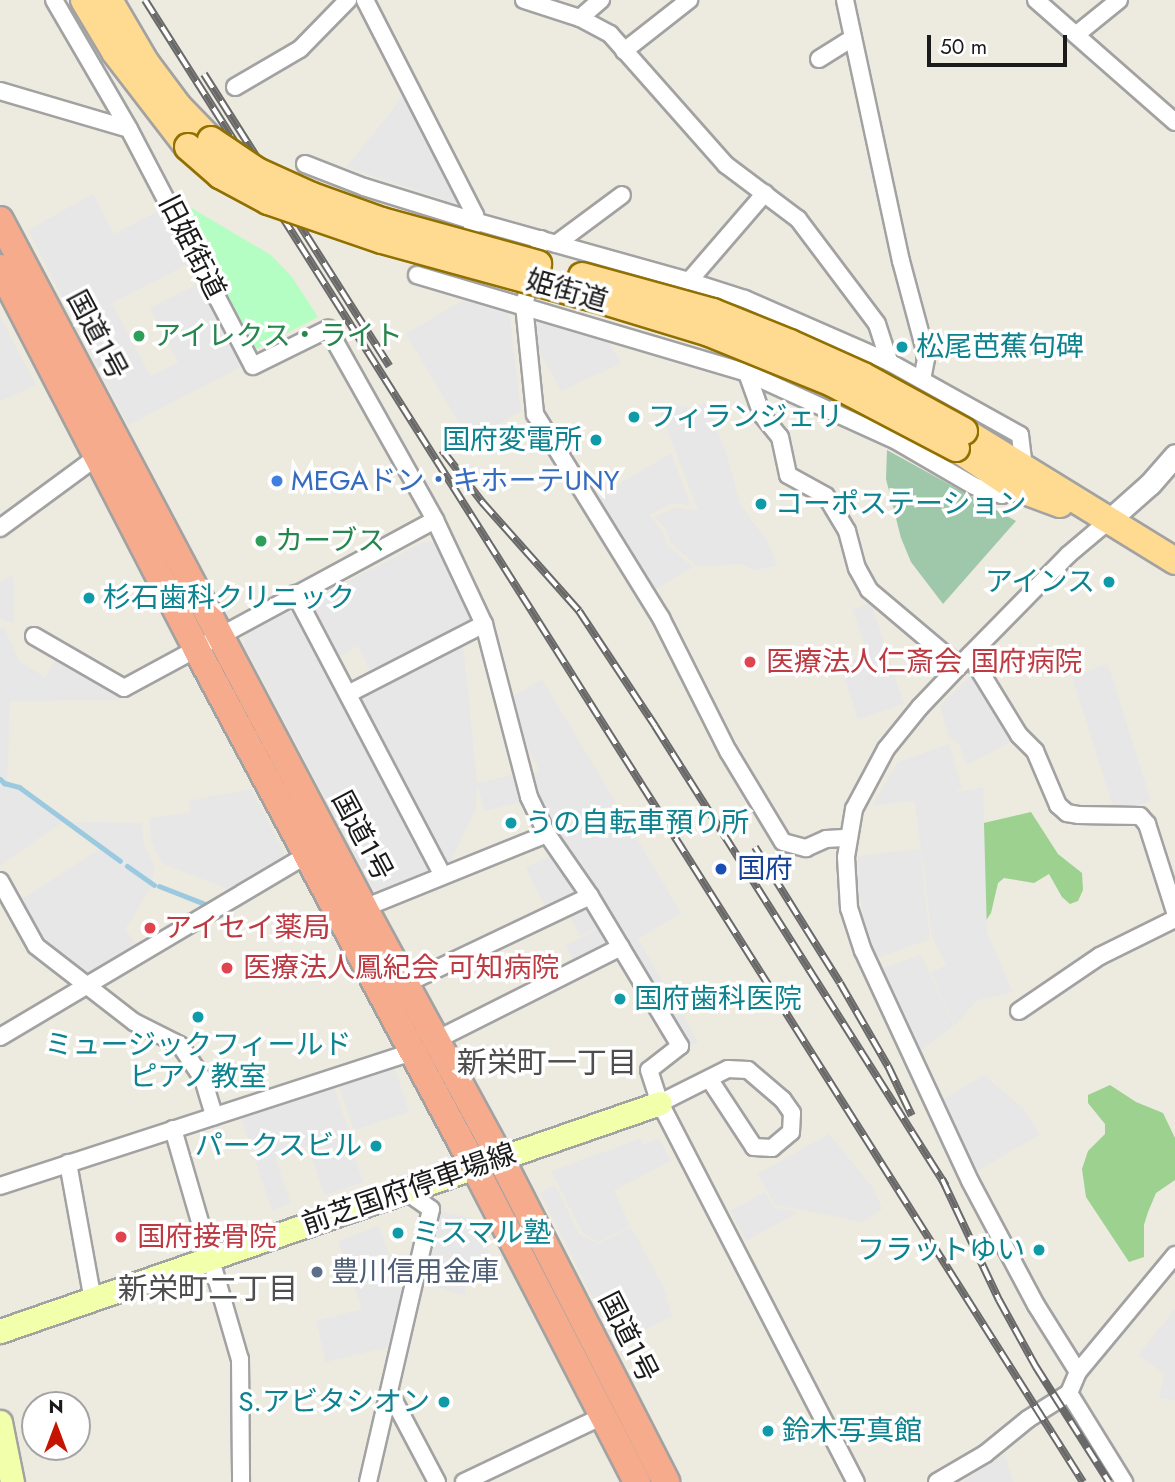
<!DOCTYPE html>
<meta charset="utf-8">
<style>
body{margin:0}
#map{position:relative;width:1175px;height:1482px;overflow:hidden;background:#edeadf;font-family:Jost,"Noto Sans JP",sans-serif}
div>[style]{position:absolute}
.forest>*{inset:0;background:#9cd18f}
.cemetery>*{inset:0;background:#9ec8a9}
.park>*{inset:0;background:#b5fec3}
.parking>*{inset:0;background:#e7e7e7}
.stream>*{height:5px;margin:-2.5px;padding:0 2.5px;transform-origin:2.5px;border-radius:2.5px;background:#9ac9e0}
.roads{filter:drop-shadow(2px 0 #a2a2a2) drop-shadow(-2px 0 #a2a2a2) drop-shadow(0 2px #a2a2a2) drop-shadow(0 -2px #a2a2a2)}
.minor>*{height:16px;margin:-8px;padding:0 8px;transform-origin:8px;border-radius:8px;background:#fff}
.tertiary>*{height:21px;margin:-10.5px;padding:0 10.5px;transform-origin:10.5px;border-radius:10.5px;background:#fff}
.secondary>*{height:23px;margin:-11.5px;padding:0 11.5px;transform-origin:11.5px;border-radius:11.5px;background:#f2ffab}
.primary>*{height:26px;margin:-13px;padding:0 13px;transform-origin:13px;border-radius:13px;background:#ffdb92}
.trunk>*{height:26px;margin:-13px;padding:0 13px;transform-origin:13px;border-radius:13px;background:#f6ac8c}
.rail>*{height:8px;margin-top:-4px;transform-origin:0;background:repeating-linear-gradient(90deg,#fff 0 16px,#696969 0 32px);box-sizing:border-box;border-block:2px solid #696969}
.bridges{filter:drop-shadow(2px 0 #917000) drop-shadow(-2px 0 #917000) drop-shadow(0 2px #917000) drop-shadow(0 -2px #917000)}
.primary-bridge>*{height:26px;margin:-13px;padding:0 13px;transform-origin:13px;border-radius:13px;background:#ffdb92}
.dots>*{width:19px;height:19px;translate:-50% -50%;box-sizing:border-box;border:4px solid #fff;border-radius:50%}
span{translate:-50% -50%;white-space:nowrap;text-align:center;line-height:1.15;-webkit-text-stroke:7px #fff;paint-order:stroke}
.street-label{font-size:28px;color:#1b1b1b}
.leisure-label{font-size:28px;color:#27864d}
.left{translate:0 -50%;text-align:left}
.culture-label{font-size:28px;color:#0d838f}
.right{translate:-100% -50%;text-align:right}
.shop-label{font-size:28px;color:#366cbe}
.health-label{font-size:28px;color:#be3a42}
.transit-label{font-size:28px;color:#164399}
.service-label{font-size:28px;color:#4e5e75}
.neighbourhood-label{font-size:30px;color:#4e4e4e}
.north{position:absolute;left:21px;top:1391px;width:70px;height:70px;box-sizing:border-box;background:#fff;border:2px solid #a4a4a4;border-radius:50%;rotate:0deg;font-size:19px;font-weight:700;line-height:28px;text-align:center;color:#1b1b1b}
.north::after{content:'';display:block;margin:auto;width:24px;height:32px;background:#c51400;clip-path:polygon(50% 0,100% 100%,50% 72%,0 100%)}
.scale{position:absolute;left:927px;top:35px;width:140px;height:32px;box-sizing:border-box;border:4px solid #1b1b1b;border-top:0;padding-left:9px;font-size:21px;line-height:24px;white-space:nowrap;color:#1b1b1b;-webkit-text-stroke:5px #fff;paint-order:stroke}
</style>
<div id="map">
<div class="forest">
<i style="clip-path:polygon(1031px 812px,1058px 854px,1082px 873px,1083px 890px,1078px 901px,1070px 904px,1062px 897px,1049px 874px,1034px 883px,1004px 878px,998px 883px,991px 913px,985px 922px,958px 829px)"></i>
<i style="clip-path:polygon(1110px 1085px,1136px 1102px,1163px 1113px,1175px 1138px,1175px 1180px,1156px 1193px,1148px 1212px,1144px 1225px,1144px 1257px,1129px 1262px,1086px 1197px,1082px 1169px,1088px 1151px,1105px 1134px,1105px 1124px,1088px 1103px,1088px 1095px)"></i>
</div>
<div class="cemetery">
<i style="clip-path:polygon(887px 450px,1016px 521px,943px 604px,911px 562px,901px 538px,886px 479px)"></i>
</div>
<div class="park">
<i style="clip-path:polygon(178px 200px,271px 255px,292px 277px,318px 317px,256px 349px)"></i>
</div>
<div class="parking">
<i style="clip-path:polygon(406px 93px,460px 205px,346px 167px)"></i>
<i style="clip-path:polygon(93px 194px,114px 234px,166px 207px,194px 261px,112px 303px,150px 376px,178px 362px,150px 308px,204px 281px,247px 364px,128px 425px,28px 230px)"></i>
<i style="clip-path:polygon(465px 299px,509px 311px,521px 411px,470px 441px,406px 334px)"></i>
<i style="clip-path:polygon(0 316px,36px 385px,0 401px)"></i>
<i style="clip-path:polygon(534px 316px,603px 333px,621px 363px,561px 391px,528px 331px)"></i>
<i style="clip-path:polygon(656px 401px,687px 408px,706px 403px,725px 449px,740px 504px,768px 542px,777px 566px,753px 570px,742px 564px,697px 566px,671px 543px,666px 529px,654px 517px,673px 508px,698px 510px)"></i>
<i style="clip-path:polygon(671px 453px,691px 506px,672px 503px,649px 515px,662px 530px,667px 545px,693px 567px,656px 589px,599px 496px)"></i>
<i style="clip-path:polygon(426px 541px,439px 543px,472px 624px,372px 674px,358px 646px,338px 657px,310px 601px)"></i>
<i style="clip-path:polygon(13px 574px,14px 624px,0 619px,0 583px)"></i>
<i style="clip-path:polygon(871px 603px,904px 704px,858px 719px,840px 664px,868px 655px,853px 609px)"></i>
<i style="clip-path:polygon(293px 610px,428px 864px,426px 872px,382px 890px,373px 889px,244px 645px,245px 635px)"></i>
<i style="clip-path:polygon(0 628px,4px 628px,20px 662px,45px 677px,60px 654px,113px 686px,121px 700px,10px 701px,7px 783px,0 776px)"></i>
<i style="clip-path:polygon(463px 644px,477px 783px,516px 774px,523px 801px,485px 811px,477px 785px,476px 808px,447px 869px,359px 697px)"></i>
<i style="clip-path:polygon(1108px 664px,1151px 801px,1115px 813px,1072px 676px)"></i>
<i style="clip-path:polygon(970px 676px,1011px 742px,966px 765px,960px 746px,948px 736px,940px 706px)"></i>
<i style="clip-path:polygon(542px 679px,681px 913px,638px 939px,698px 1042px,686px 1048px,538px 803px,532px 774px,539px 770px,523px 738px,512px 697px)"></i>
<i style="clip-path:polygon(949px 744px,962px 788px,954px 793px,983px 787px,987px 933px,1013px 992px,977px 1000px,955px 1025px,931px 973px,946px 965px,932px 937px,915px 801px,872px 805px,898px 762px)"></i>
<i style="clip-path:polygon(0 780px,7px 787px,20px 789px,51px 814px,65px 820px,0 866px)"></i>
<i style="clip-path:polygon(251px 789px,285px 855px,228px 889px,163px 864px,151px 842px,150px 818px,190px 812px,188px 801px)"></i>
<i style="clip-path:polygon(72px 822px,141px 823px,145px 847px,155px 868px,150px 889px,125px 929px,137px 945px,84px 978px,41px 941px,21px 900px,104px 846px)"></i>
<i style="clip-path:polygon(920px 849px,930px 939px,877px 958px,863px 916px,858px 887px,858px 856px)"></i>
<i style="clip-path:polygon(555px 854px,601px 926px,580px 936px,564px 903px,547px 911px,526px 867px)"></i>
<i style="clip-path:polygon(602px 927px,609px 939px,609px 946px,575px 964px,566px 945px)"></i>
<i style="clip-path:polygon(921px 955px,954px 1025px,918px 1053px,880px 969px)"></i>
<i style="clip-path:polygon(395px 1068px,409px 1112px,354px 1130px,339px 1086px)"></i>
<i style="clip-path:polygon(984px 1075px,1024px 1109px,1040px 1134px,976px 1172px,942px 1100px)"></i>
<i style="clip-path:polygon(334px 1087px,349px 1132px,275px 1157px,291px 1204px,272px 1210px,241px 1118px)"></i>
<i style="clip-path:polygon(829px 1134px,874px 1189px,882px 1209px,863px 1222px,775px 1205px,758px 1174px)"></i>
<i style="clip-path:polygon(347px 1135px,363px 1182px,324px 1195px,309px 1148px)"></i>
<i style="clip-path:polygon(659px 1138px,671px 1161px,614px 1190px,630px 1226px,598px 1242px,582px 1232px,551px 1171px,640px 1139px,643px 1145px)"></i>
<i style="clip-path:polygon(555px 1185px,579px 1234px,598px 1244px,631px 1227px,663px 1286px,672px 1316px,616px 1344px,540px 1193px)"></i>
<i style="clip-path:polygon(765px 1192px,774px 1207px,797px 1213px,746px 1241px,730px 1211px)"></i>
<i style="clip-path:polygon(440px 1211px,475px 1219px,489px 1252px,466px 1264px,465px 1295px,424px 1284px)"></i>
<i style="clip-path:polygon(379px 1226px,402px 1292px,390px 1347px,326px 1362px,316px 1321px,362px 1309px,338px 1241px)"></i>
<i style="clip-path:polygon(1175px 1309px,1175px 1400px,1159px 1398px,1165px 1374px,1138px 1355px)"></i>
<i style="clip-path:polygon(1005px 1454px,1013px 1482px,962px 1482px)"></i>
</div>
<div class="stream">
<i style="left:0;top:779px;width:6px;rotate:45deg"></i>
<i style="left:4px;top:783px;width:16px;rotate:15deg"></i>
<i style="left:19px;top:787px;width:125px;rotate:36.2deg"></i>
<i style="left:127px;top:866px;width:33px;rotate:35deg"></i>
<i style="left:159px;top:886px;width:49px;rotate:21.4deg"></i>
</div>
<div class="roads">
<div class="minor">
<i style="left:54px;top:0;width:149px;rotate:59.8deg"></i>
<i style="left:365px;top:0;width:242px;rotate:62.9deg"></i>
<i style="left:475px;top:215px;width:14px;rotate:102deg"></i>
<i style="left:524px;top:0;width:59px;rotate:17.8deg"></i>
<i style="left:580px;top:18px;width:34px;rotate:28deg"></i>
<i style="left:610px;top:34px;width:175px;rotate:48.5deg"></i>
<i style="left:726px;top:165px;width:90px;rotate:36.9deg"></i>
<i style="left:798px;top:219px;width:131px;rotate:53deg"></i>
<i style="left:877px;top:324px;width:40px;rotate:72deg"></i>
<i style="left:845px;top:0;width:267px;rotate:77.9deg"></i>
<i style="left:901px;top:261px;width:89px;rotate:75deg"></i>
<i style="left:924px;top:347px;width:12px;rotate:81deg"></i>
<i style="left:926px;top:359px;width:21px;rotate:101deg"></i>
<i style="left:1036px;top:0;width:185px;rotate:41.3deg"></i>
<i style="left:580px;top:18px;width:28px;rotate:-41deg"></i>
<i style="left:1077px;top:34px;width:54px;rotate:-39deg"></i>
<i style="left:624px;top:51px;width:83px;rotate:-38.1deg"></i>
<i style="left:819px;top:59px;width:40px;rotate:-32deg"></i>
<i style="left:235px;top:87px;width:75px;rotate:-30.3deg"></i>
<i style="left:300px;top:49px;width:69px;rotate:-45.6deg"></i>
<i style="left:0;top:91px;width:134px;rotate:16.4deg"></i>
<i style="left:129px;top:129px;width:267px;rotate:62.4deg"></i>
<i style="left:253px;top:366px;width:84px;rotate:-26.3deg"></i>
<i style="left:328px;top:329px;width:219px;rotate:60.7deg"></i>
<i style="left:305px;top:164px;width:63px;rotate:21.3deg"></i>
<i style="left:364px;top:187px;width:115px;rotate:17.2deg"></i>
<i style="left:474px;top:221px;width:223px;rotate:15.6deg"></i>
<i style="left:689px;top:281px;width:59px;rotate:17.8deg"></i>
<i style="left:745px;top:299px;width:157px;rotate:23.6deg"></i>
<i style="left:889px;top:362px;width:150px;rotate:29.1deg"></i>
<i style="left:1020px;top:435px;width:34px;rotate:83deg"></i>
<i style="left:541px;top:239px;width:68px;rotate:104.4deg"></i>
<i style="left:524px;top:305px;width:110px;rotate:84.2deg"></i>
<i style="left:535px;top:414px;width:240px;rotate:58.3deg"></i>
<i style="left:661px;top:618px;width:149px;rotate:63.3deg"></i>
<i style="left:728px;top:751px;width:106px;rotate:58.9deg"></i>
<i style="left:783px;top:842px;width:24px;rotate:15deg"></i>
<i style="left:806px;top:848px;width:22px;rotate:-24deg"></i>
<i style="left:826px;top:839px;width:22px;rotate:-3deg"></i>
<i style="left:556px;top:244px;width:82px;rotate:-36.6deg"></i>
<i style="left:417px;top:275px;width:344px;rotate:16.5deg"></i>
<i style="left:747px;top:373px;width:162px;rotate:24.4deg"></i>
<i style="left:895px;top:440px;width:91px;rotate:30.2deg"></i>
<i style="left:974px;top:486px;width:29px;rotate:18deg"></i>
<i style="left:1002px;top:495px;width:14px;rotate:-34deg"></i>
<i style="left:689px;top:281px;width:116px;rotate:-49.2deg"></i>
<i style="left:747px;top:373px;width:45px;rotate:70.3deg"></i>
<i style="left:762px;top:415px;width:28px;rotate:51deg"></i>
<i style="left:780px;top:437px;width:39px;rotate:78deg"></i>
<i style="left:788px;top:475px;width:43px;rotate:28.9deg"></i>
<i style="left:826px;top:496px;width:41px;rotate:59deg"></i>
<i style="left:847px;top:531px;width:38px;rotate:75deg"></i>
<i style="left:857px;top:568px;width:25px;rotate:61deg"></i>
<i style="left:869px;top:590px;width:118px;rotate:40.2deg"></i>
<i style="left:0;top:528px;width:122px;rotate:-36.3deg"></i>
<i style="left:295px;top:594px;width:318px;rotate:62.3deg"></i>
<i style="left:34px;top:636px;width:104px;rotate:30deg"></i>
<i style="left:124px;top:688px;width:353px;rotate:-28.4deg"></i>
<i style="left:435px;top:520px;width:115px;rotate:64.8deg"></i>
<i style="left:484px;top:624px;width:179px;rotate:75.4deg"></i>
<i style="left:529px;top:797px;width:41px;rotate:64.1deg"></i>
<i style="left:547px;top:834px;width:75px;rotate:55.3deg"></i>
<i style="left:590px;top:896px;width:175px;rotate:59deg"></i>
<i style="left:680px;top:1046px;width:39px;rotate:142deg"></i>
<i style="left:649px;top:1070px;width:35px;rotate:72deg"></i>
<i style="left:660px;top:1103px;width:427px;rotate:62.7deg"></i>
<i style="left:970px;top:655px;width:94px;rotate:58.5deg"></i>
<i style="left:1019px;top:735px;width:23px;rotate:45deg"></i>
<i style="left:1035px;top:751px;width:59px;rotate:66.9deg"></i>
<i style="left:1058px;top:805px;width:12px;rotate:42deg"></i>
<i style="left:1067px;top:813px;width:11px;rotate:10deg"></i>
<i style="left:1078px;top:815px;width:62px;rotate:0.9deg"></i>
<i style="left:1140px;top:816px;width:11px;rotate:49deg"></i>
<i style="left:1147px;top:824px;width:92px;rotate:72.3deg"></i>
<i style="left:348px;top:694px;width:153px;rotate:-27.2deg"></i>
<i style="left:0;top:881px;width:74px;rotate:61deg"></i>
<i style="left:36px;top:946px;width:124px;rotate:37.8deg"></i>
<i style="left:134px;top:1022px;width:51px;rotate:26.6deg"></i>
<i style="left:180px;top:1045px;width:41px;rotate:55.9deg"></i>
<i style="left:203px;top:1079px;width:39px;rotate:73deg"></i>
<i style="left:364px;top:908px;width:197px;rotate:-22deg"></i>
<i style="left:405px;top:984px;width:205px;rotate:-25.4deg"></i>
<i style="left:1019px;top:1011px;width:98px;rotate:-34.2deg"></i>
<i style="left:1100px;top:956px;width:84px;rotate:-26.3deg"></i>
<i style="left:0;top:1037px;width:355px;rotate:-30.7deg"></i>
<i style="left:436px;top:1040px;width:207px;rotate:-26.7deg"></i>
<i style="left:660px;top:1103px;width:76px;rotate:-26.6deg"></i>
<i style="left:728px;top:1069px;width:20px;rotate:3deg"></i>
<i style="left:748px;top:1070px;width:46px;rotate:40.6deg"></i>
<i style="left:783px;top:1100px;width:16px;rotate:55deg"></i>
<i style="left:792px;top:1113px;width:19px;rotate:93deg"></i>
<i style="left:791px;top:1132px;width:25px;rotate:140deg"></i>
<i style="left:772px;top:1148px;width:18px;rotate:-177deg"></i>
<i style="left:754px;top:1147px;width:80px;rotate:-123.3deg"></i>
<i style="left:173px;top:1129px;width:240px;rotate:73.8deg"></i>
<i style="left:240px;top:1359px;width:123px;rotate:89.5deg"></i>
<i style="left:68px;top:1163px;width:140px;rotate:79.7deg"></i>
<i style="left:0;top:1186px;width:433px;rotate:-18deg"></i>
<i style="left:1078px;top:1372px;width:79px;rotate:-122.1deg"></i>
<i style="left:1036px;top:1305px;width:140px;rotate:-118deg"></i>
<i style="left:970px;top:1181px;width:254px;rotate:-114.9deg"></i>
<i style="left:863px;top:951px;width:45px;rotate:-108deg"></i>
<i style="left:849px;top:908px;width:51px;rotate:-93.4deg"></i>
<i style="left:846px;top:857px;width:49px;rotate:-80.5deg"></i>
<i style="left:854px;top:809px;width:68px;rotate:-61.9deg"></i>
<i style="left:886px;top:749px;width:54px;rotate:-51deg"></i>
<i style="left:920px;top:707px;width:57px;rotate:-46.4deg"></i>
<i style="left:959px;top:666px;width:156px;rotate:-45.5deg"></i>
<i style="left:1068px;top:555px;width:51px;rotate:-40.2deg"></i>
<i style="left:390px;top:1393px;width:101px;rotate:62.2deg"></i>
<i style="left:1069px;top:1393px;width:105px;rotate:58.3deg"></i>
<i style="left:368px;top:1482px;width:280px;rotate:-77deg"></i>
<i style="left:431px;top:1209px;width:33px;rotate:-145deg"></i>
<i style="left:464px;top:1482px;width:154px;rotate:-25.4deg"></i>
<i style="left:937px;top:1482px;width:56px;rotate:-30.3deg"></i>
<i style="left:985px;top:1454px;width:55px;rotate:-39.1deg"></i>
<i style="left:1028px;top:1419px;width:49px;rotate:-32.4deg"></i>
<i style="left:1069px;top:1393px;width:23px;rotate:-67deg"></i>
<i style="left:1078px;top:1372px;width:152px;rotate:-50.3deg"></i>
</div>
<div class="tertiary">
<i style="left:1107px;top:522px;width:57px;rotate:-41.5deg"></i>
<i style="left:1150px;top:484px;width:38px;rotate:-49deg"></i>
</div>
<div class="secondary">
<i style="left:0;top:1331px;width:698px;rotate:-19.06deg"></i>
<i style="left:0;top:1422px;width:61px;rotate:78.7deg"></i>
</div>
<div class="primary">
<i style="left:84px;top:0;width:61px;rotate:59.2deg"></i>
<i style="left:115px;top:52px;width:120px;rotate:52.5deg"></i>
<i style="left:109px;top:0;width:73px;rotate:59.6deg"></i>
<i style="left:146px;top:63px;width:54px;rotate:53.3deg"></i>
<i style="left:178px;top:106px;width:47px;rotate:45.9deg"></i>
<i style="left:964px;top:431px;width:248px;rotate:31.6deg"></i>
<i style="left:956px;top:448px;width:70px;rotate:33.9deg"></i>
<i style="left:1014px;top:487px;width:49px;rotate:20.3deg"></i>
</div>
<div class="trunk">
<i style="left:0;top:220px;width:778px;rotate:62.12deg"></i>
<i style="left:364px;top:908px;width:284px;rotate:61.4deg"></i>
<i style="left:500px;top:1157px;width:365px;rotate:62.9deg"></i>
<i style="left:0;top:268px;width:428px;rotate:62.7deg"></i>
<i style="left:196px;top:648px;width:588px;rotate:61.78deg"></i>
<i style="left:474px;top:1166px;width:356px;rotate:62.7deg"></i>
</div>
</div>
<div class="rail">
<i style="left:145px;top:0;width:1754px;rotate:57.67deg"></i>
<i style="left:204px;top:74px;width:346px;rotate:57.6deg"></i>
<i style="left:442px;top:450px;width:66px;rotate:52.4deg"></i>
<i style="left:482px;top:502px;width:146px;rotate:48.3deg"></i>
<i style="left:579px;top:611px;width:138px;rotate:56.5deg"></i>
<i style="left:655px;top:726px;width:544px;rotate:57.68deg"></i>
<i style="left:755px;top:847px;width:160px;rotate:58deg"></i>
<i style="left:840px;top:983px;width:96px;rotate:60deg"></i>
<i style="left:888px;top:1066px;width:55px;rotate:64.4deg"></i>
<i style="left:942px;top:1179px;width:134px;rotate:64.8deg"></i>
<i style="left:999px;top:1300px;width:77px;rotate:61.1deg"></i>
<i style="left:1036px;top:1367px;width:136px;rotate:57.6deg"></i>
</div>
<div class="bridges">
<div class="primary-bridge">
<i style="left:211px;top:140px;width:55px;rotate:34deg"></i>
<i style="left:257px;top:171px;width:60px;rotate:24.4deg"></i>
<i style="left:312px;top:196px;width:74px;rotate:19.7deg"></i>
<i style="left:382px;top:221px;width:162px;rotate:15.4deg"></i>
<i style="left:188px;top:147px;width:43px;rotate:41.2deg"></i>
<i style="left:220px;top:175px;width:55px;rotate:28.4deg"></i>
<i style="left:268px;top:201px;width:120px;rotate:18.9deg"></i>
<i style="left:382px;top:240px;width:224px;rotate:15.3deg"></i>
<i style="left:598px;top:299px;width:116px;rotate:17deg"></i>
<i style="left:709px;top:333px;width:133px;rotate:22.1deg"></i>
<i style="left:832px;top:383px;width:140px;rotate:27.7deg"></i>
<i style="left:582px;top:276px;width:136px;rotate:15.4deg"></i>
<i style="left:713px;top:312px;width:83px;rotate:21.9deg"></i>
<i style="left:790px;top:343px;width:80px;rotate:24.3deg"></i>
<i style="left:863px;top:376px;width:115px;rotate:28.6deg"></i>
</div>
</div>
<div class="dots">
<i style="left:139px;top:336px;background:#2e9e5b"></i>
<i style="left:902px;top:347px;background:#0f9aa8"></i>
<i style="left:634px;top:417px;background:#0f9aa8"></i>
<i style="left:596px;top:440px;background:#0f9aa8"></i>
<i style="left:277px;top:481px;background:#3f7fe0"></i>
<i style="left:761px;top:504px;background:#0f9aa8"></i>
<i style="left:261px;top:541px;background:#2e9e5b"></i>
<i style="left:1109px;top:582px;background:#0f9aa8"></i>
<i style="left:89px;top:598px;background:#0f9aa8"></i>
<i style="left:750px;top:662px;background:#e0444e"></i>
<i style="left:511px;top:823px;background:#0f9aa8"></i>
<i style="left:721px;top:869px;background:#1a4fb4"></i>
<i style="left:150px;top:928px;background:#e0444e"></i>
<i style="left:227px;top:968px;background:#e0444e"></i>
<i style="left:620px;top:999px;background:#0f9aa8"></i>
<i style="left:198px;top:1017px;background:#0f9aa8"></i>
<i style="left:376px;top:1146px;background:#0f9aa8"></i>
<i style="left:398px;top:1233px;background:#0f9aa8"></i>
<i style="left:121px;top:1237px;background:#e0444e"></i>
<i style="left:1039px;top:1250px;background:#0f9aa8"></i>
<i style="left:317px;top:1272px;background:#5c6f8a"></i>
<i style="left:444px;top:1402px;background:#0f9aa8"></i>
<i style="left:768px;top:1431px;background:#0f9aa8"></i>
</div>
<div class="street-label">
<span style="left:192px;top:247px;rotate:63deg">旧姫街道</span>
<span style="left:567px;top:291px;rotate:16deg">姫街道</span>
<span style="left:97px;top:335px;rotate:62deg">国道1号</span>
<span style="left:362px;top:836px;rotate:62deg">国道1号</span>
<span style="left:409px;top:1189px;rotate:-19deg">前芝国府停車場線</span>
<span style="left:628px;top:1337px;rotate:63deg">国道1号</span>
</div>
<div class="leisure-label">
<span class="left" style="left:153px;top:336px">アイレクス・ライト</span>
<span class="left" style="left:275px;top:541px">カーブス</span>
</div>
<div class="culture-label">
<span class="left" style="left:916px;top:347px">松尾芭蕉句碑</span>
<span class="left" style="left:648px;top:417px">フィランジェリ</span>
<span class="right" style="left:582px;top:440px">国府変電所</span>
<span class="left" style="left:775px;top:504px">コーポステーション</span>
<span class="right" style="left:1095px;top:582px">アインス</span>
<span class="left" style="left:103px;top:598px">杉石歯科クリニック</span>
<span class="left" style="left:525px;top:823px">うの自転車預り所</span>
<span class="left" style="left:634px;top:999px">国府歯科医院</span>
<span style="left:198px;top:1061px">ミュージックフィールド<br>ピアノ教室</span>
<span class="right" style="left:362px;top:1146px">パークスビル</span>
<span class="left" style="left:412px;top:1233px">ミスマル塾</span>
<span class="right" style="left:1025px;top:1250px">フラットゆい</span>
<span class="right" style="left:430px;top:1402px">S.アビタシオン</span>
<span class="left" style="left:782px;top:1431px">鈴木写真館</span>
</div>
<div class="shop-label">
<span class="left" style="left:291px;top:481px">MEGAドン・キホーテUNY</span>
</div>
<div class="health-label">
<span class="left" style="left:766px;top:662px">医療法人仁斎会 国府病院</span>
<span class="left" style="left:164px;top:928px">アイセイ薬局</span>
<span class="left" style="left:243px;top:968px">医療法人鳳紀会 可知病院</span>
<span class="left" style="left:137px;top:1237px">国府接骨院</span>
</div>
<div class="transit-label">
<span class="left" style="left:737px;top:869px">国府</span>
</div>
<div class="service-label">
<span class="left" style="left:331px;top:1272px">豊川信用金庫</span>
</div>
<div class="neighbourhood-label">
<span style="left:547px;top:1063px">新栄町一丁目</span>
<span style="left:208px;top:1289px">新栄町二丁目</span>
</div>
<div class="north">N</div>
<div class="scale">50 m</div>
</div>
